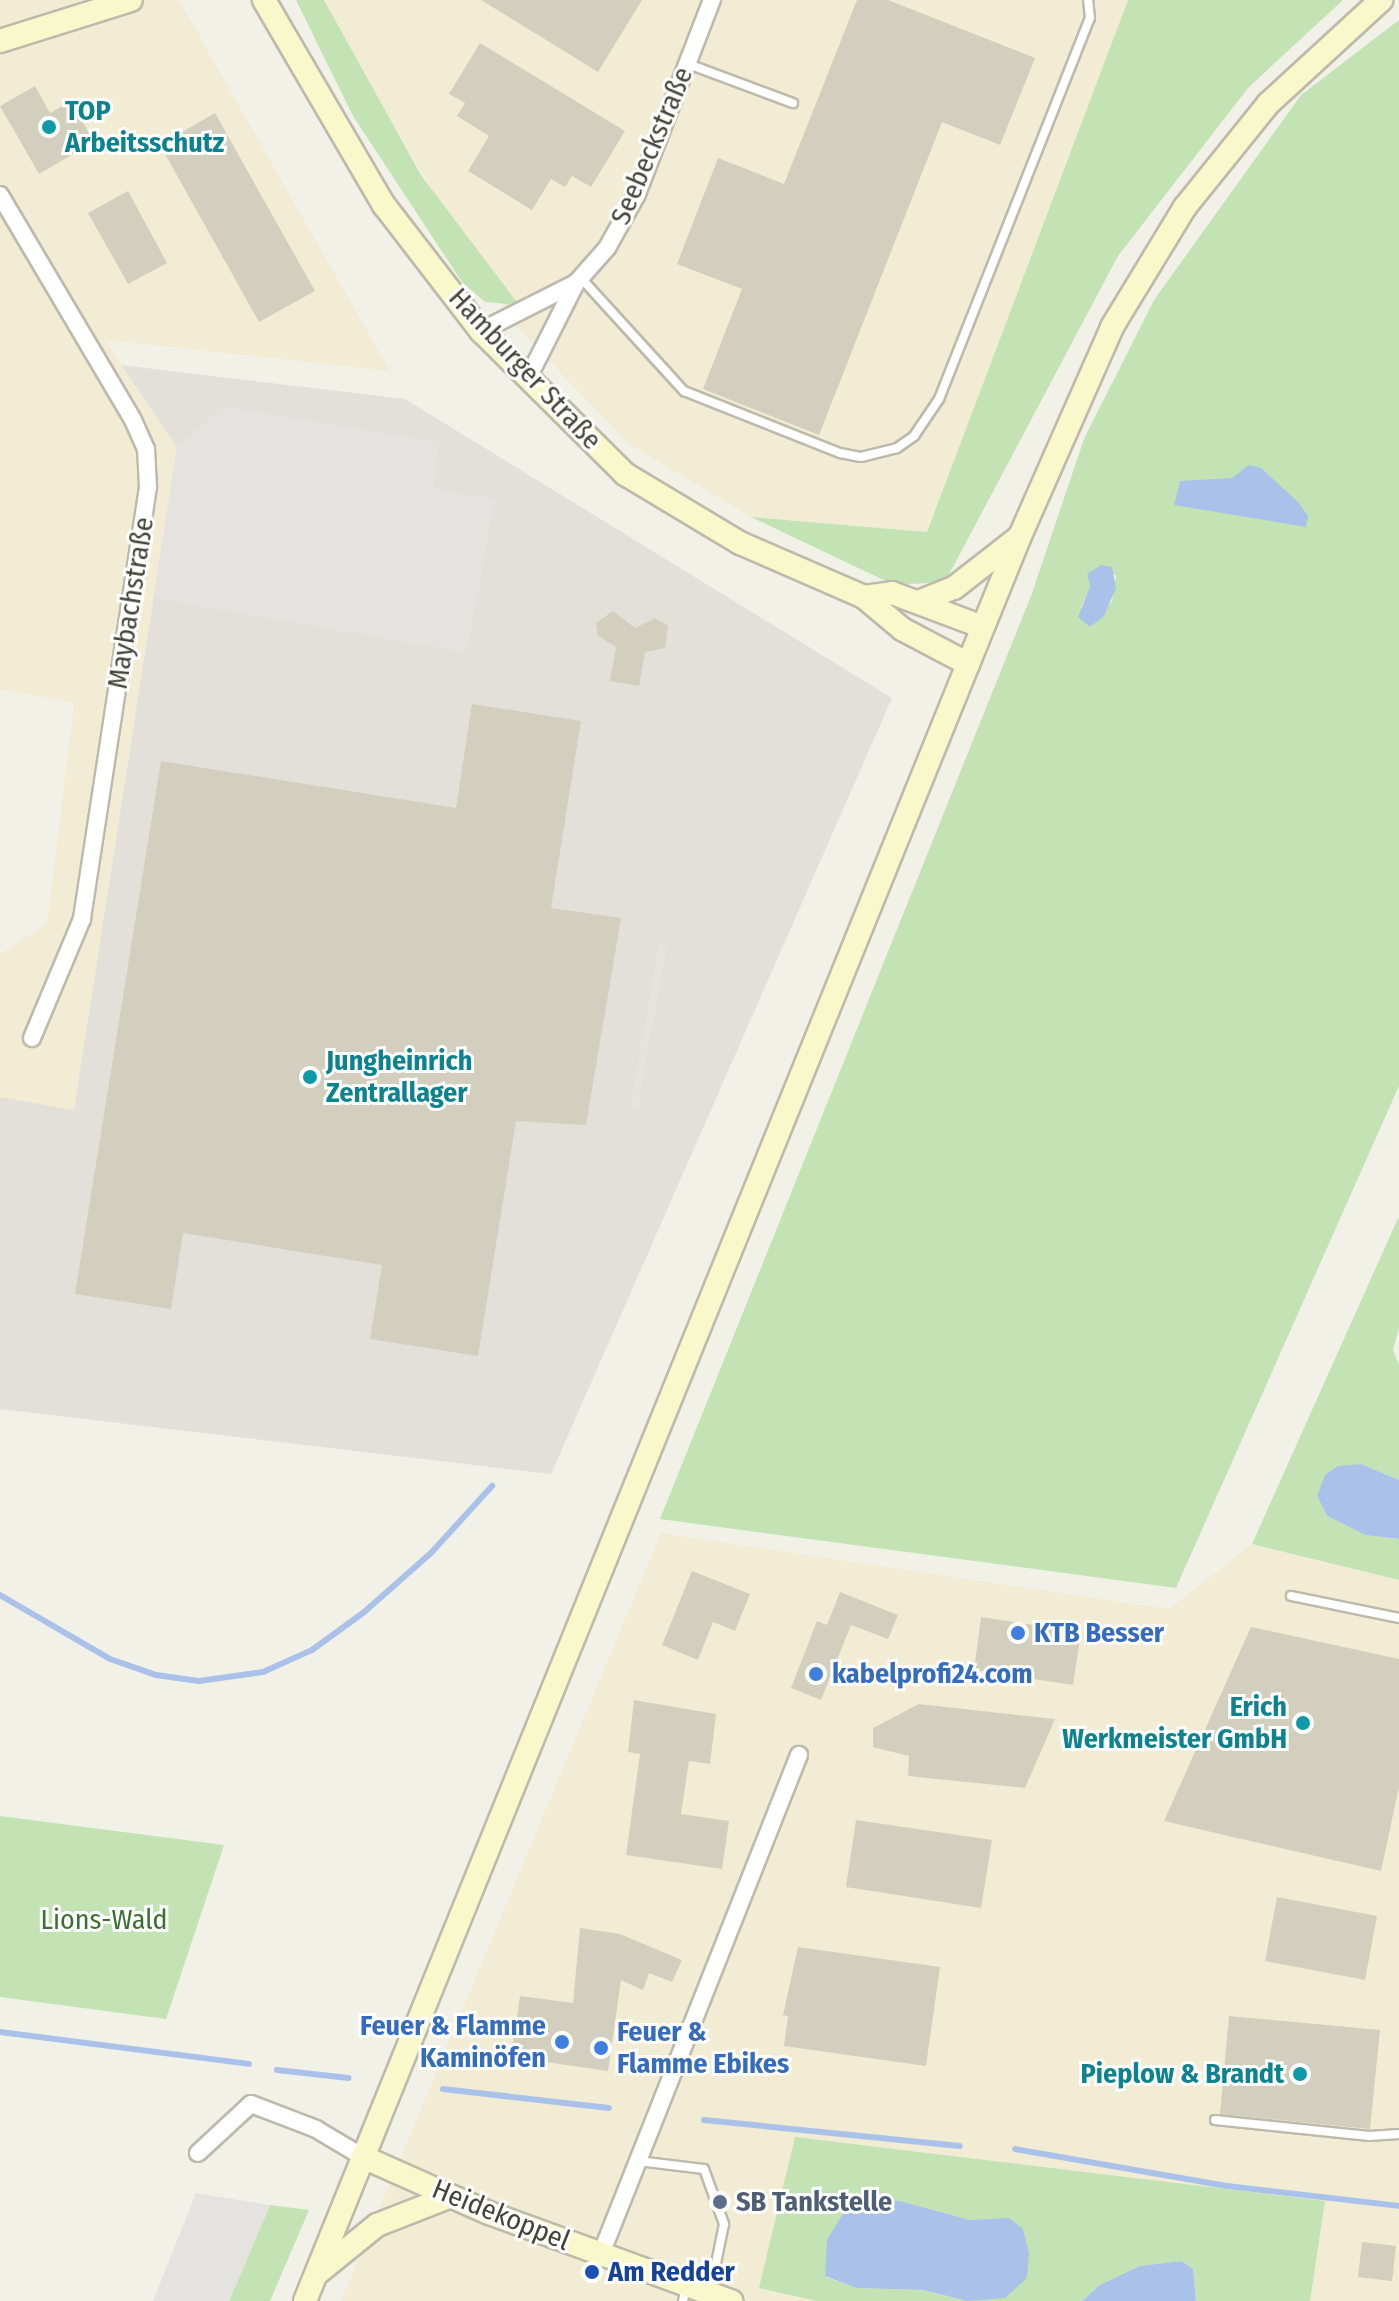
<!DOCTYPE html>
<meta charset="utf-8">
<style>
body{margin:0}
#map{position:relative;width:1399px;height:2301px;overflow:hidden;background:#f2f1e8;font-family:"Fira Sans Condensed",sans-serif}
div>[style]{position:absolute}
.commercial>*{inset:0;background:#f2ecd5}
.industrial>*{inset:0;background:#e2e0d9}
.green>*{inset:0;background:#c4e3b4}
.parking>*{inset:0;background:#e4e3df}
.water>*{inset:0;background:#aac2e9}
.stream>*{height:6px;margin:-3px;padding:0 3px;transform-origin:3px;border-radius:3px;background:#aac2e9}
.building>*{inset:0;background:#d3cfbe}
.roads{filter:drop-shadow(2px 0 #bdbaab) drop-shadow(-2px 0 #bdbaab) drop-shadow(0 2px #bdbaab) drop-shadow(0 -2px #bdbaab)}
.lane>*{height:8px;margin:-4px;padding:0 4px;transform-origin:4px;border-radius:4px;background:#fff}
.street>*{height:16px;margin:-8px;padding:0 8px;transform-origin:8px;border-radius:8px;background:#fff}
.secondary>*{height:22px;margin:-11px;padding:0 11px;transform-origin:11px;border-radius:11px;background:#f9f8cb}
.dots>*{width:22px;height:22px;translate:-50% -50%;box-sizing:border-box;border:4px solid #fff;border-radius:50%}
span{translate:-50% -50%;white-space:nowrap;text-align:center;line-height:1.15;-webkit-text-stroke:6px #fff;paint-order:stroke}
.culture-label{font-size:28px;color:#0d838f;font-weight:700}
.left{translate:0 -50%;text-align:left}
.right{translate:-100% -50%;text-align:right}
.street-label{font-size:28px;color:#454237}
.shop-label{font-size:28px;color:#366cbe;font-weight:700}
.park-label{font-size:28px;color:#3b7130}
.service-label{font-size:28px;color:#4e5e75;font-weight:700}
.transit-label{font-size:28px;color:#164399;font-weight:700}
</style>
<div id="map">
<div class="commercial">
<i style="clip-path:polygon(0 0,179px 0,390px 371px,105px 340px,177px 447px,74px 1111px,0 1097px,0 954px,47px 924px,74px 703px,0 689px)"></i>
<i style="clip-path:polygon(317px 0,1128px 0,927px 532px,751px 517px,629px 444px,514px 324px)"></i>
<i style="clip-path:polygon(661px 1533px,1169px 1609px,1252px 1544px,1399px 1580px,1399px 2301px,341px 2301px)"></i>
</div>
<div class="industrial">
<i style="clip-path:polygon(121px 365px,405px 399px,892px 698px,551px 1474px,0 1409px,0 1097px,74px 1110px,177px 447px)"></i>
</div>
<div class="green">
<i style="clip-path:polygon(296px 0,324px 0,421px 175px,519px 305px,485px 302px,462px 282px,353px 116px)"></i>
<i style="clip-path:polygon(1128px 0,1343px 0,1248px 88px,1118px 256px,945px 582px,894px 585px,751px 517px,927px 532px)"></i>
<i style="clip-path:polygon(evenodd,1399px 20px,1399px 1086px,1176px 1588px,660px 1519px,1031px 596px,1084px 439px,1154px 300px,1301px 95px,1399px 20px,1087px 574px,1116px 575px,1112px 601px,1091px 627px,1081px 607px,1090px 586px,1087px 574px)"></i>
<i style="clip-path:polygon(1399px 1216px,1399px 1328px,1393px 1350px,1399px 1365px,1399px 1480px,1361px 1464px,1317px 1496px,1327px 1516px,1365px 1535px,1399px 1539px,1399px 1580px,1252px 1544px)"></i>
<i style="clip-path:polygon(0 1816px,224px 1845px,166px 2019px,0 1997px)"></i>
<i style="clip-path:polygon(evenodd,795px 2137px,1325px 2201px,1310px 2301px,1196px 2301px,1193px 2269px,1182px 2261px,1138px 2266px,1100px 2285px,1082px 2301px,817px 2301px,759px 2288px,795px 2137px,900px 2201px,970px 2220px,1009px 2219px,967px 2301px,923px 2290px,856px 2288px,826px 2277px,900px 2201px)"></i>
<i style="clip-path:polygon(270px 2205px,309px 2210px,270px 2301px,229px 2301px)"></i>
</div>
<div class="parking">
<i style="clip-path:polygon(223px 406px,439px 442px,434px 489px,495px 499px,467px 653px,154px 598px,177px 447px)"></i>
<i style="clip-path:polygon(660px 940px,668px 942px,637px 1109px,630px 1108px)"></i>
<i style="clip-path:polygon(196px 2193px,270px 2205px,229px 2301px,153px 2301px)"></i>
</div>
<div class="water">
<i style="clip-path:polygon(1249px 465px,1261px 468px,1299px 503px,1308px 516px,1306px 527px,1174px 505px,1180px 481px,1232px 478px)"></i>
<i style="clip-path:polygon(1101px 565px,1112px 567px,1116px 588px,1104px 616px,1090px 627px,1078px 617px,1090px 586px,1087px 574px)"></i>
<i style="clip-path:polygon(1361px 1464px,1399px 1480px,1399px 1539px,1365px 1535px,1327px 1516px,1317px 1496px,1325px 1475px,1338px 1466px)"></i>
<i style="clip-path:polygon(900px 2201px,970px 2220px,1009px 2218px,1023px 2229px,1029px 2253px,1027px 2278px,1005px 2298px,967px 2301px,923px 2290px,856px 2288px,825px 2276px,827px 2240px,844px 2212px,862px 2203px)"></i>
<i style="clip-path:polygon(1182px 2261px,1193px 2269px,1196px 2301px,1082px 2301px,1100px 2285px,1139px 2266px)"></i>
</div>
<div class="stream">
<i style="left:0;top:1595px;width:127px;rotate:30.2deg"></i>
<i style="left:110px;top:1659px;width:49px;rotate:19.2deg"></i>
<i style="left:156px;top:1675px;width:43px;rotate:7.9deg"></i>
<i style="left:199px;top:1681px;width:65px;rotate:-8deg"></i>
<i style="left:263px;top:1672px;width:54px;rotate:-24.2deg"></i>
<i style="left:312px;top:1650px;width:63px;rotate:-36deg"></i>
<i style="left:363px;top:1613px;width:91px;rotate:-41.4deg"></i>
<i style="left:431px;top:1553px;width:91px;rotate:-47.7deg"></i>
<i style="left:0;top:2032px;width:251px;rotate:7.3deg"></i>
<i style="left:277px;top:2070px;width:72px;rotate:6.3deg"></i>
<i style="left:443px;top:2089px;width:167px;rotate:6.5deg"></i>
<i style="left:704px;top:2120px;width:257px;rotate:5.8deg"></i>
<i style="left:1015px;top:2149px;width:215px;rotate:9.9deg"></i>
<i style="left:1227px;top:2186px;width:173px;rotate:6.6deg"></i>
</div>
<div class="building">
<i style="clip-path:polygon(481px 0,642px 0,598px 72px)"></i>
<i style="clip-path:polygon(857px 0,888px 0,1035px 58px,1000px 145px,942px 122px,819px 435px,703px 389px,742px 289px,677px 264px,718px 158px,784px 184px)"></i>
<i style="clip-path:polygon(480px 43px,625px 131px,591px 187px,572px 176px,565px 187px,551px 179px,532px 210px,468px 171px,489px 136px,457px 116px,465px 103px,449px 94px)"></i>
<i style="clip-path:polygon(35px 86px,50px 113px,71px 101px,94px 142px,39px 174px,0 106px)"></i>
<i style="clip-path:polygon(215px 113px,315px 291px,259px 322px,160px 145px)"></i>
<i style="clip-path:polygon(128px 191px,167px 263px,128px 284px,88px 213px)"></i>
<i style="clip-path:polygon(613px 611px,635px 628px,655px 618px,668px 626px,665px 648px,645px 652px,639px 686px,610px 681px,616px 647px,598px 636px,596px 623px)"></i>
<i style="clip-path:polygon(472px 704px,581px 721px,551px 908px,621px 918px,586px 1125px,516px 1121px,478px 1356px,370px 1339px,382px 1265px,183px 1233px,171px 1309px,75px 1294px,161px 761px,456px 808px)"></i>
<i style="clip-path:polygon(692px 1571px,750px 1594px,735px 1631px,713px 1622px,698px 1660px,662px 1645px)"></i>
<i style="clip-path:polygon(840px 1592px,898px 1615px,888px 1639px,851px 1625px,821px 1700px,791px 1688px,817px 1621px,827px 1625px)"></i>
<i style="clip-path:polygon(981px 1617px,1081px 1632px,1073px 1685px,974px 1670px)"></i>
<i style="clip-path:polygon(1251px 1627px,1399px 1659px,1399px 1787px,1381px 1871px,1164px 1821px)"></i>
<i style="clip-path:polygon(634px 1700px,716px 1714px,710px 1764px,689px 1761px,681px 1814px,729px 1821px,722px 1869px,626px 1855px,640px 1754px,628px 1752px)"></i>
<i style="clip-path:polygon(919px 1704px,1055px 1719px,1025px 1788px,908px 1776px,909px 1756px,873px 1747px,873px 1728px)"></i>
<i style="clip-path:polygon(856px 1820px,992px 1840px,981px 1908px,846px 1887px)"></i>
<i style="clip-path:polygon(1277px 1897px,1377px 1916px,1365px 1980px,1265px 1961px)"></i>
<i style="clip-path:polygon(580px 1928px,620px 1934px,682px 1960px,672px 1982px,649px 1973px,643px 1990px,621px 1980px,608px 2071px,511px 2057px,520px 1996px,573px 2003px)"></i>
<i style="clip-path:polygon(798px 1947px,940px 1967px,926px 2066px,784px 2046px,788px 2016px,783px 2015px)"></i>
<i style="clip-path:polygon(1229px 2016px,1380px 2030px,1370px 2129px,1220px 2114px)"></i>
<i style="clip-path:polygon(1362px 2242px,1396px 2246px,1392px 2281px,1358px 2277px)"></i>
</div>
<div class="roads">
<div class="lane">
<i style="left:688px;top:64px;width:112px;rotate:20.4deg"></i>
<i style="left:581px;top:278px;width:153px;rotate:47.7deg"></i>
<i style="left:684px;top:391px;width:168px;rotate:21.7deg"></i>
<i style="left:840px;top:453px;width:21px;rotate:11deg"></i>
<i style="left:861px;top:457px;width:37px;rotate:-14deg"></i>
<i style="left:897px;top:448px;width:21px;rotate:-35deg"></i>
<i style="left:914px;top:436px;width:45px;rotate:-56deg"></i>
<i style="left:939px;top:399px;width:410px;rotate:-68.4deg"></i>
<i style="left:1090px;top:18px;width:18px;rotate:-96deg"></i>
<i style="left:1291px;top:1596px;width:110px;rotate:11.5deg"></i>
<i style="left:1215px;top:2120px;width:155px;rotate:5.9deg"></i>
<i style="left:1369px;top:2136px;width:30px;rotate:-4deg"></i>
<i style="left:638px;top:2161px;width:66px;rotate:6.9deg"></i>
<i style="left:704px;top:2169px;width:59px;rotate:70deg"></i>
<i style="left:724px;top:2224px;width:70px;rotate:101.5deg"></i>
<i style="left:683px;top:2301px;width:16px;rotate:-79deg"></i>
</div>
<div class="street">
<i style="left:0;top:195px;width:261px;rotate:59.4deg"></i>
<i style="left:133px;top:420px;width:32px;rotate:66deg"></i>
<i style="left:146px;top:449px;width:38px;rotate:87deg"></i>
<i style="left:148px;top:487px;width:437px;rotate:98.7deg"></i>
<i style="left:82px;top:919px;width:129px;rotate:112.8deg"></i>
<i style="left:481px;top:331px;width:106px;rotate:-26.8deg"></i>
<i style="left:527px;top:380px;width:109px;rotate:-63.2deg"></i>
<i style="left:576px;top:283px;width:47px;rotate:-48.5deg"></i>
<i style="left:607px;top:248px;width:62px;rotate:-60.9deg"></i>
<i style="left:637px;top:194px;width:208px;rotate:-68.9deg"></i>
<i style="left:198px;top:2153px;width:72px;rotate:-42.8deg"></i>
<i style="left:251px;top:2104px;width:70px;rotate:21deg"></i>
<i style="left:316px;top:2129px;width:55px;rotate:30.8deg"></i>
<i style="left:601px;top:2254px;width:537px;rotate:-68.36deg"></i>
</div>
<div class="secondary">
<i style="left:264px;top:0;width:238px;rotate:59.7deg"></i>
<i style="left:384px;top:205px;width:159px;rotate:52.4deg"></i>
<i style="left:481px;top:331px;width:203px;rotate:44.8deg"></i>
<i style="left:625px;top:474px;width:134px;rotate:31deg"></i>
<i style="left:740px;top:543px;width:135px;rotate:23.5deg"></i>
<i style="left:864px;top:597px;width:50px;rotate:40.1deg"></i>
<i style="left:902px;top:629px;width:75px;rotate:27.9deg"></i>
<i style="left:0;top:41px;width:137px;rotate:-17.4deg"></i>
<i style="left:864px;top:597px;width:28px;rotate:-8deg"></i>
<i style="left:892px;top:593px;width:97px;rotate:20.5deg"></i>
<i style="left:921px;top:601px;width:35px;rotate:-22deg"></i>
<i style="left:954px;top:588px;width:83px;rotate:-38.1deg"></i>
<i style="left:363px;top:2157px;width:138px;rotate:24deg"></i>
<i style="left:489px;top:2213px;width:258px;rotate:20deg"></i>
<i style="left:319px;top:2272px;width:75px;rotate:-39deg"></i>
<i style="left:377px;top:2225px;width:79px;rotate:-21.4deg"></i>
<i style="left:305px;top:2301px;width:1904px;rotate:-67.95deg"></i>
<i style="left:1020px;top:536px;width:228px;rotate:-66.2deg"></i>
<i style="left:1112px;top:327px;width:140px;rotate:-58.7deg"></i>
<i style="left:1185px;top:207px;width:132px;rotate:-51.1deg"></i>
<i style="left:1268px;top:104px;width:154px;rotate:-42.6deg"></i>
</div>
</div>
<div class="dots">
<i style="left:49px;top:127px;background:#0f9aa8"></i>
<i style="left:310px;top:1077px;background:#0f9aa8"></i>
<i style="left:1018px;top:1633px;background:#3f7fe0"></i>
<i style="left:816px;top:1674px;background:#3f7fe0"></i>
<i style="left:1303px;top:1723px;background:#0f9aa8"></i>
<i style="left:562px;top:2042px;background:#3f7fe0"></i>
<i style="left:601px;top:2048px;background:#3f7fe0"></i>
<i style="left:1300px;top:2074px;background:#0f9aa8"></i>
<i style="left:720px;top:2202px;background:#5c6f8a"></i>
<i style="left:592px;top:2272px;background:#1a4fb4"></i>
</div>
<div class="culture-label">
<span class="left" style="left:65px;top:127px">TOP<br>Arbeitsschutz</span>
<span class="left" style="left:326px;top:1077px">Jungheinrich<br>Zentrallager</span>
<span class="right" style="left:1287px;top:1723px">Erich<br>Werkmeister GmbH</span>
<span class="right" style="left:1284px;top:2074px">Pieplow &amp; Brandt</span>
</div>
<div class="street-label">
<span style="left:652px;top:146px;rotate:-67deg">Seebeckstraße</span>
<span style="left:525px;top:369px;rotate:47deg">Hamburger Straße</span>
<span style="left:131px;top:603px;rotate:-81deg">Maybachstraße</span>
<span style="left:501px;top:2215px;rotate:22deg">Heidekoppel</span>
</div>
<div class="shop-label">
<span class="left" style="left:1034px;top:1633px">KTB Besser</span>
<span class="left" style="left:832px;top:1674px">kabelprofi24.com</span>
<span class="right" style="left:546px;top:2042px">Feuer &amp; Flamme<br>Kaminöfen</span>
<span class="left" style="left:617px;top:2048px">Feuer &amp;<br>Flamme Ebikes</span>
</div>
<div class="park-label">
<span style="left:104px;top:1920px">Lions-Wald</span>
</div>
<div class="service-label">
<span class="left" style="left:736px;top:2202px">SB Tankstelle</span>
</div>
<div class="transit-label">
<span class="left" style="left:608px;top:2272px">Am Redder</span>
</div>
</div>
